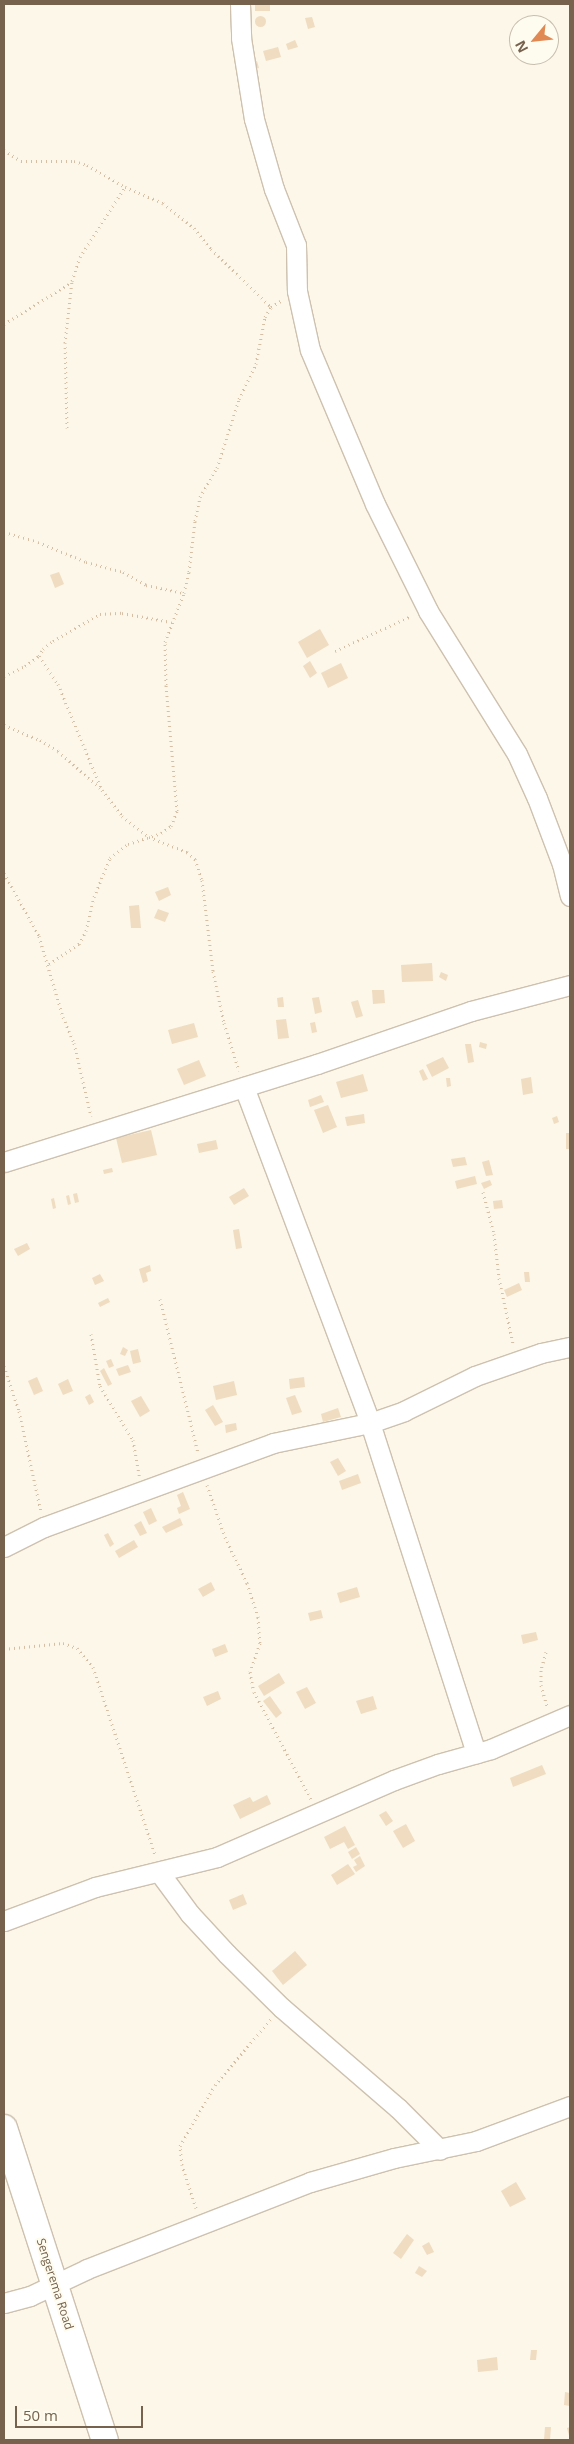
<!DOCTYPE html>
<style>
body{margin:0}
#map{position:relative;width:574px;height:2444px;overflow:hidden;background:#fcf7e9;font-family:"Open Sans",sans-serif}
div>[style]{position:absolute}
.building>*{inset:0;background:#f0dcc1}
.round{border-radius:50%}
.path>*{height:3px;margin-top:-1.5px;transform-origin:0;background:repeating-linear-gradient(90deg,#d6bfa4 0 1px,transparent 0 5px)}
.roads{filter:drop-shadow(1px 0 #cec1af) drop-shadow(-1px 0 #cec1af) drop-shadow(0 1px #cec1af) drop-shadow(0 -1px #cec1af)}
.minor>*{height:19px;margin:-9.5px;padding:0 9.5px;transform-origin:9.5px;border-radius:9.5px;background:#fff}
.secondary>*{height:26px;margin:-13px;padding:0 13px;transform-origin:13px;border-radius:13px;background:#fff}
span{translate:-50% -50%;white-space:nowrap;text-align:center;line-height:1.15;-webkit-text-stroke:4px #fefbef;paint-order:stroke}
.street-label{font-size:12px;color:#76624d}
.frame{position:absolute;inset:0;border:5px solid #76624d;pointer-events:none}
.north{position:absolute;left:509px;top:15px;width:50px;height:50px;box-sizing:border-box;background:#fefbef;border:1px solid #c8beae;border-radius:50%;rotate:242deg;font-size:14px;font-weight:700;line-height:20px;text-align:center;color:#76624d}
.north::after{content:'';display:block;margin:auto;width:18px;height:22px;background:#e18952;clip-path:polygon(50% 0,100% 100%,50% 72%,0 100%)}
.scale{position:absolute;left:15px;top:2406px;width:128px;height:22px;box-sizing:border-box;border:2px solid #76624d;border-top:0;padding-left:6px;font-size:15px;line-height:18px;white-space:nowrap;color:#76624d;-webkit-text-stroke:4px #fefbef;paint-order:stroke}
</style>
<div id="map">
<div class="building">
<i style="clip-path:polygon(255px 4px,270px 4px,270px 11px,255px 11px)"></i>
<i class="round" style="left:254.5px;top:15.5px;width:11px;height:11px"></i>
<i style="clip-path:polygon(312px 17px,315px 27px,308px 29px,305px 18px)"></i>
<i style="clip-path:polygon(295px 40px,298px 47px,288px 50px,286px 44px)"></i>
<i style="clip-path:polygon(278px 47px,281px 57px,266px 61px,263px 51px)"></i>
<i style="clip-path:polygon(257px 61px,259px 68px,252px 70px,250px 63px)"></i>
<i style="clip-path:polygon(59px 572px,64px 584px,55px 588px,50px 575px)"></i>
<i style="clip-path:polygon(320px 629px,329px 645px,307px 658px,298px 642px)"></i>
<i style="clip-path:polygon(310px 661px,317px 673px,310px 678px,303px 666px)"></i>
<i style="clip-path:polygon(341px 663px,348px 678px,328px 688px,321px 673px)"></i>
<i style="clip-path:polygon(168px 887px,171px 895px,159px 901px,155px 892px)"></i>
<i style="clip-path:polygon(139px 905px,141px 928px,131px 928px,129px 906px)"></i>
<i style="clip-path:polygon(158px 909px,169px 913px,165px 922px,154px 918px)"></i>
<i style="clip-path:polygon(432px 963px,433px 981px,402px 982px,401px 965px)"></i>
<i style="clip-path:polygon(441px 972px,448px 975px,446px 981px,439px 977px)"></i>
<i style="clip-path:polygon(372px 990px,384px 990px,385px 1003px,373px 1004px)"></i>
<i style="clip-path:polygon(283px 997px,284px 1007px,278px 1007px,277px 998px)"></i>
<i style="clip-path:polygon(319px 997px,322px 1012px,315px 1014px,312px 998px)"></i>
<i style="clip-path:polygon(358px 1000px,363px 1016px,356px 1018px,351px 1002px)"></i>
<i style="clip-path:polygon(286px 1019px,289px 1038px,278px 1039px,276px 1020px)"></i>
<i style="clip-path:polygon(315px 1022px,317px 1032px,312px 1033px,310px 1023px)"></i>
<i style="clip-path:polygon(194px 1023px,198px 1037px,172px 1044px,168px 1030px)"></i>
<i style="clip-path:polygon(480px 1042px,487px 1044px,486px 1049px,479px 1047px)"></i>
<i style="clip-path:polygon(465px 1044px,471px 1044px,474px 1062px,468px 1063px)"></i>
<i style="clip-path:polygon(443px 1057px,449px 1068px,432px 1077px,426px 1065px)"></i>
<i style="clip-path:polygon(199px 1060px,206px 1076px,184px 1085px,177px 1069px)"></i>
<i style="clip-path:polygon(423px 1069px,428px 1079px,423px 1081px,419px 1071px)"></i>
<i style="clip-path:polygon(363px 1074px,368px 1091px,341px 1098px,336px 1082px)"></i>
<i style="clip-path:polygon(531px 1077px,533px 1093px,523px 1095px,521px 1079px)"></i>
<i style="clip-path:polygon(446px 1078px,450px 1078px,451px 1086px,447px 1087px)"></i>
<i style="clip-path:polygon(321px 1095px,324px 1102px,310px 1107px,308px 1100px)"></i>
<i style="clip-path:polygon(328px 1105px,337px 1127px,323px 1133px,314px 1110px)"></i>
<i style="clip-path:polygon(364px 1114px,365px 1123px,347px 1126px,345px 1117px)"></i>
<i style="clip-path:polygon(557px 1116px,559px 1122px,554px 1124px,552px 1118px)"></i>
<i style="clip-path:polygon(151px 1130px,157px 1155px,122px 1163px,116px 1138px)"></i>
<i style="clip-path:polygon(566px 1133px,570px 1133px,570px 1149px,566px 1149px)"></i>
<i style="clip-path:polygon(216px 1140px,218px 1149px,199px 1153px,197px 1144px)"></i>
<i style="clip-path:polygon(465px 1157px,467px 1165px,453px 1167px,451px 1159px)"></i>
<i style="clip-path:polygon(489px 1160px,493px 1175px,486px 1176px,482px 1162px)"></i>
<i style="clip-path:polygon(112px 1168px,113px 1172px,104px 1174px,103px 1170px)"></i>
<i style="clip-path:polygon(475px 1176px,477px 1184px,457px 1189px,455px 1181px)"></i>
<i style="clip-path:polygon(490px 1180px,492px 1185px,484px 1189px,481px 1183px)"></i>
<i style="clip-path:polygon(244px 1188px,249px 1196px,234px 1205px,229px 1197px)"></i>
<i style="clip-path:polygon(77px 1193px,79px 1202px,75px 1203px,73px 1194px)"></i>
<i style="clip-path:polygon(69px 1195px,71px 1204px,68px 1205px,66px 1196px)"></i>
<i style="clip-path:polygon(54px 1198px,56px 1208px,53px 1209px,51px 1199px)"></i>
<i style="clip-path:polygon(502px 1200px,503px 1208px,494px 1209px,493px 1201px)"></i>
<i style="clip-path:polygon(239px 1229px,242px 1248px,236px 1249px,233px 1230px)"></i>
<i style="clip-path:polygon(27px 1243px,30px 1249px,18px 1256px,14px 1249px)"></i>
<i style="clip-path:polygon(150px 1265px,151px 1271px,146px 1273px,148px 1281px,143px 1283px,139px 1269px)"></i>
<i style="clip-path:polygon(524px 1272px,529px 1272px,530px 1282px,525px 1282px)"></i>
<i style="clip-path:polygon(100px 1274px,104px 1281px,95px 1285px,92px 1278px)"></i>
<i style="clip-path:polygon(519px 1283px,522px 1290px,507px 1297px,504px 1290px)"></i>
<i style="clip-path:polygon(108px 1298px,110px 1302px,100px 1307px,98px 1303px)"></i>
<i style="clip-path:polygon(123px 1347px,128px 1350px,125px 1356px,120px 1354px)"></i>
<i style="clip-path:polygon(138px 1349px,141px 1362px,133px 1364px,130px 1351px)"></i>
<i style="clip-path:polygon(111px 1359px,114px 1366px,109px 1368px,106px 1361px)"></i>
<i style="clip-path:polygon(128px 1365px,131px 1372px,119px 1376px,116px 1369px)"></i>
<i style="clip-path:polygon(104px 1368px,112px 1384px,108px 1386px,100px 1371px)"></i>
<i style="clip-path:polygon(37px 1377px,43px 1391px,34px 1395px,28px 1381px)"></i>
<i style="clip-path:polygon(304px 1377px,305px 1387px,290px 1389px,289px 1379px)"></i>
<i style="clip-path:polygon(68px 1379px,73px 1391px,63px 1395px,58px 1384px)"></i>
<i style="clip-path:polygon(234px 1381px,237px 1395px,216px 1400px,213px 1386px)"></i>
<i style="clip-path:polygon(90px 1394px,94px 1402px,89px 1405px,85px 1397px)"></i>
<i style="clip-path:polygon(295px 1395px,302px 1412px,292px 1415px,286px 1398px)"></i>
<i style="clip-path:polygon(141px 1396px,150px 1411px,140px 1417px,131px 1401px)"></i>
<i style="clip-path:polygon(213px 1405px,223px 1422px,215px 1426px,205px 1410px)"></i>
<i style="clip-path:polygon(338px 1408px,341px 1417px,323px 1422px,321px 1414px)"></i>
<i style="clip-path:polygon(236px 1423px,237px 1430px,226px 1433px,225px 1425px)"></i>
<i style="clip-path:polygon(338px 1458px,346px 1471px,338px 1476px,330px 1462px)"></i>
<i style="clip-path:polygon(358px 1474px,361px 1483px,342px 1490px,339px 1481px)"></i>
<i style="clip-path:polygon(183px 1492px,190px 1509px,179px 1514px,177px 1508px,181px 1506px,177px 1495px)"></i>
<i style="clip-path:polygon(151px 1508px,157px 1521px,149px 1525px,143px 1512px)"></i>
<i style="clip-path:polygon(180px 1518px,183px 1525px,166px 1533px,162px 1527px)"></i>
<i style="clip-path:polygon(141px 1521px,147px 1533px,140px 1536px,134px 1525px)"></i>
<i style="clip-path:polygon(108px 1533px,114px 1544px,110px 1547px,104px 1535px)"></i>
<i style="clip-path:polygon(134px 1540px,138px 1547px,119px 1558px,115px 1551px)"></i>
<i style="clip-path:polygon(211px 1582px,215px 1590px,203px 1597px,198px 1589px)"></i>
<i style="clip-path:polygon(357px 1587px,360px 1597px,340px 1603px,337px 1593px)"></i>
<i style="clip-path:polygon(321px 1610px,323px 1618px,310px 1621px,308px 1613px)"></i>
<i style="clip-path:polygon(536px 1632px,538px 1640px,523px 1644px,521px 1635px)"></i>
<i style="clip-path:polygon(225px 1644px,228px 1652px,215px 1657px,212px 1649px)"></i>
<i style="clip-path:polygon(279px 1673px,285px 1683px,264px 1696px,258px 1686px)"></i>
<i style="clip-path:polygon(307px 1687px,316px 1703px,305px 1709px,296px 1692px)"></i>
<i style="clip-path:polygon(218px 1691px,221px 1699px,207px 1706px,203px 1697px)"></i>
<i style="clip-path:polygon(270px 1696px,282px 1713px,276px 1718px,263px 1701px)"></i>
<i style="clip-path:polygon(373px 1696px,377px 1709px,361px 1714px,356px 1701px)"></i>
<i style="clip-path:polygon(542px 1765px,546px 1774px,513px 1787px,510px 1778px)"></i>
<i style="clip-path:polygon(267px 1795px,271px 1804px,240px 1819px,233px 1805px,250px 1797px,253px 1802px)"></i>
<i style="clip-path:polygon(386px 1811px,393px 1821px,386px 1826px,379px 1815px)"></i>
<i style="clip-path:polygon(406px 1824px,415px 1841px,403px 1848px,393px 1831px)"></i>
<i style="clip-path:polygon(345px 1826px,355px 1845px,348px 1849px,344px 1842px,330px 1849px,324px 1837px)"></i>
<i style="clip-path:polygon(356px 1847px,360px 1854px,352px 1859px,348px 1852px)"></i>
<i style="clip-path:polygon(360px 1856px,365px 1866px,356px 1872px,353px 1867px,357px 1865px,354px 1860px)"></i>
<i style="clip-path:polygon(348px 1864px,355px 1874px,337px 1885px,331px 1875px)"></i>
<i style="clip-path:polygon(243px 1894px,247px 1904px,233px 1910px,229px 1900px)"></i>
<i style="clip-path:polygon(295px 1951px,307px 1965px,283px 1985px,272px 1971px)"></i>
<i style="clip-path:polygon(516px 2182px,526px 2199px,510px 2207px,501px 2191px)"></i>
<i style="clip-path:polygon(407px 2234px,414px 2240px,401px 2259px,393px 2253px)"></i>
<i style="clip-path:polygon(429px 2242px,434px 2252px,427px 2255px,422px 2246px)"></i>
<i style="clip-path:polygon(419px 2266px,427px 2271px,422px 2277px,415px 2273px)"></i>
<i style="clip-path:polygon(531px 2350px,537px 2350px,536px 2360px,530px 2360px)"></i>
<i style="clip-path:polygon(497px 2357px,498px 2370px,478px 2372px,477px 2360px)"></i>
<i style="clip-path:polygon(565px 2392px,570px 2393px,570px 2406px,564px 2405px)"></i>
<i style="clip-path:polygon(545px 2427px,551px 2427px,550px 2440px,544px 2440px)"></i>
<i style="clip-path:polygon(570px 2427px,570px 2439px,567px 2428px)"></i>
</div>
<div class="path">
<i style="left:4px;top:150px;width:20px;rotate:33deg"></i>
<i style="left:21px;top:161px;width:53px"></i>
<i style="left:74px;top:161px;width:14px;rotate:17deg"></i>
<i style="left:87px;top:165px;width:44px;rotate:30.1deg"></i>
<i style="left:125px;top:187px;width:41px;rotate:22.8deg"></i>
<i style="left:163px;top:203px;width:40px;rotate:39deg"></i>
<i style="left:194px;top:228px;width:27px;rotate:51deg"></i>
<i style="left:211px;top:249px;width:83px;rotate:44deg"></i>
<i style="left:4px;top:324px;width:80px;rotate:-31.7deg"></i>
<i style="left:67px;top:428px;width:85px;rotate:-91.3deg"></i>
<i style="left:65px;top:343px;width:62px;rotate:-83.6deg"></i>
<i style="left:72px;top:281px;width:25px;rotate:-72deg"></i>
<i style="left:80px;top:257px;width:83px;rotate:-57.3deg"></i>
<i style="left:4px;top:532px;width:35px;rotate:16deg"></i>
<i style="left:38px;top:542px;width:52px;rotate:22.6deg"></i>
<i style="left:86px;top:562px;width:38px;rotate:15deg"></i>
<i style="left:123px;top:572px;width:26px;rotate:29deg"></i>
<i style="left:146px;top:585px;width:39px;rotate:12deg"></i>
<i style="left:335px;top:651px;width:84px;rotate:-24.7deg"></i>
<i style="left:39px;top:656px;width:34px;rotate:56deg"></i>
<i style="left:58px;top:684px;width:115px;rotate:67.5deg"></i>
<i style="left:102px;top:790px;width:33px;rotate:52deg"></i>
<i style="left:122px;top:816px;width:34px;rotate:38deg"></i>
<i style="left:149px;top:837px;width:41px;rotate:21.5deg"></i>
<i style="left:187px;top:852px;width:11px;rotate:41deg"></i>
<i style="left:195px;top:859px;width:22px;rotate:72deg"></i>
<i style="left:202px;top:880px;width:92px;rotate:83.1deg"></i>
<i style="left:213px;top:971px;width:53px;rotate:78.1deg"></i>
<i style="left:224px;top:1023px;width:50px;rotate:72.6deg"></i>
<i style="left:4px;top:676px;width:23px;rotate:-25deg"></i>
<i style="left:25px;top:666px;width:17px;rotate:-36deg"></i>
<i style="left:39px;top:656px;width:8px;rotate:-60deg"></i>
<i style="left:43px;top:649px;width:13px;rotate:-39deg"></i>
<i style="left:53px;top:641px;width:54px;rotate:-29.9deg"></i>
<i style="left:100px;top:614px;width:22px;rotate:-3deg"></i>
<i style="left:122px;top:613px;width:50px;rotate:10.4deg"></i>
<i style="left:4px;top:725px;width:39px;rotate:23deg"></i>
<i style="left:40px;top:740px;width:21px;rotate:31deg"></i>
<i style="left:58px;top:751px;width:56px;rotate:41.4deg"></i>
<i style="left:4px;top:873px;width:72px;rotate:60.9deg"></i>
<i style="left:39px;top:936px;width:84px;rotate:73.5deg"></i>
<i style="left:63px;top:1017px;width:28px;rotate:67deg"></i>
<i style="left:74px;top:1043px;width:75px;rotate:76.9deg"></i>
<i style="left:49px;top:964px;width:36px;rotate:-34deg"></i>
<i style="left:79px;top:944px;width:15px;rotate:-62deg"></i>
<i style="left:86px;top:931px;width:35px;rotate:-77deg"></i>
<i style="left:94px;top:897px;width:42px;rotate:-67.7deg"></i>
<i style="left:110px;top:858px;width:23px;rotate:-38deg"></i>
<i style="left:128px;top:844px;width:35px;rotate:-18deg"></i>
<i style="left:161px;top:833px;width:12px;rotate:-35deg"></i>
<i style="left:171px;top:826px;width:16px;rotate:-68deg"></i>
<i style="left:177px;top:811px;width:126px;rotate:-95deg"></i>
<i style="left:166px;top:685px;width:43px;rotate:-91.3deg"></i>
<i style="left:165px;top:642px;width:53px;rotate:-68.8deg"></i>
<i style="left:184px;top:593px;width:22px;rotate:-77deg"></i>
<i style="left:189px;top:572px;width:51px;rotate:-83.3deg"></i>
<i style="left:195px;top:521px;width:25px;rotate:-78deg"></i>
<i style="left:200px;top:497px;width:34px;rotate:-60deg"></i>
<i style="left:217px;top:468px;width:72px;rotate:-72.3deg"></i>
<i style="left:239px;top:399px;width:39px;rotate:-64deg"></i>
<i style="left:256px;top:364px;width:48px;rotate:-79.2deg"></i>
<i style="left:265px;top:317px;width:12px;rotate:-59deg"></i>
<i style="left:271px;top:307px;width:13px;rotate:-32deg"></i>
<i style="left:483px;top:1192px;width:43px;rotate:75.3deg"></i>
<i style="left:494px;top:1234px;width:44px;rotate:83.5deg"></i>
<i style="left:499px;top:1278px;width:67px;rotate:78deg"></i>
<i style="left:160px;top:1299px;width:158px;rotate:76.1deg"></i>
<i style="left:91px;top:1334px;width:53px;rotate:80.2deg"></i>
<i style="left:100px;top:1386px;width:63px;rotate:58.6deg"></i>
<i style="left:133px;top:1440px;width:36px;rotate:80deg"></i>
<i style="left:4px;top:1366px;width:47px;rotate:71.6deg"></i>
<i style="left:19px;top:1411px;width:103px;rotate:77.7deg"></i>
<i style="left:207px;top:1485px;width:55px;rotate:70.9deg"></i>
<i style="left:225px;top:1537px;width:51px;rotate:64.4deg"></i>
<i style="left:247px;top:1583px;width:36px;rotate:72deg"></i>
<i style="left:258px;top:1617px;width:26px;rotate:86deg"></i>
<i style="left:260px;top:1643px;width:31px;rotate:109deg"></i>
<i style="left:250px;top:1672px;width:20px;rotate:79deg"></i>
<i style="left:254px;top:1692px;width:121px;rotate:62deg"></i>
<i style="left:4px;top:1649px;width:59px;rotate:-5.8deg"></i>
<i style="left:63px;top:1643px;width:15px;rotate:20deg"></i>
<i style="left:77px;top:1648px;width:25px;rotate:50deg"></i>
<i style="left:93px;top:1667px;width:198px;rotate:71.7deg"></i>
<i style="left:546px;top:1652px;width:19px;rotate:106deg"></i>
<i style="left:541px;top:1670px;width:15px;rotate:90deg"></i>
<i style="left:541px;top:1685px;width:22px;rotate:74deg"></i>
<i style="left:196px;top:2208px;width:45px;rotate:-108deg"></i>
<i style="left:182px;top:2165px;width:19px;rotate:-96deg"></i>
<i style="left:180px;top:2146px;width:70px;rotate:-60.2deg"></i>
<i style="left:215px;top:2085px;width:87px;rotate:-49.7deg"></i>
</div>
<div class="roads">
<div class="minor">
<i style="left:240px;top:4px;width:34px;rotate:88deg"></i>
<i style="left:241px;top:38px;width:82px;rotate:80.9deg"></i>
<i style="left:254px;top:119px;width:73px;rotate:74.1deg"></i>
<i style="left:274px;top:189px;width:60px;rotate:68.6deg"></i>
<i style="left:296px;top:245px;width:46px;rotate:88.8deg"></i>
<i style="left:297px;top:291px;width:60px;rotate:77.6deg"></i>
<i style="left:310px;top:350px;width:167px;rotate:67.1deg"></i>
<i style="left:375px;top:504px;width:119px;rotate:63.6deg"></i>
<i style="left:428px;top:611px;width:168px;rotate:58.1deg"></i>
<i style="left:517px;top:754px;width:48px;rotate:65.6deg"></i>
<i style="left:537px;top:798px;width:71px;rotate:69.3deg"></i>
<i style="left:562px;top:864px;width:33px;rotate:76deg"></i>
<i style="left:244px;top:1087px;width:359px;rotate:69.4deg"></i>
<i style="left:370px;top:1423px;width:347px;rotate:72.2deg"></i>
<i style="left:4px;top:1162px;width:328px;rotate:-17.4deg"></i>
<i style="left:317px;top:1064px;width:163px;rotate:-19deg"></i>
<i style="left:471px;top:1011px;width:102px;rotate:-14.7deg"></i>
<i style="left:4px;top:1547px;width:45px;rotate:-26.6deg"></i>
<i style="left:44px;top:1527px;width:244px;rotate:-20.1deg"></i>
<i style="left:273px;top:1443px;width:99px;rotate:-11.7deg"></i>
<i style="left:370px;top:1423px;width:36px;rotate:-19deg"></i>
<i style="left:404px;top:1411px;width:79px;rotate:-26.2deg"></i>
<i style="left:475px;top:1376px;width:70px;rotate:-19.2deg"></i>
<i style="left:541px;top:1353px;width:30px;rotate:-12deg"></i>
<i style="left:159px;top:1872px;width:52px;rotate:53.6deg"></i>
<i style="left:190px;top:1914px;width:54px;rotate:47.2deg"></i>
<i style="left:227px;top:1954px;width:77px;rotate:44.5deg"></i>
<i style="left:282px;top:2008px;width:153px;rotate:40.8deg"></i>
<i style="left:398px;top:2108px;width:59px;rotate:45deg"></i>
<i style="left:4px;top:1921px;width:97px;rotate:-20.5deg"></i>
<i style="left:95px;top:1887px;width:126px;rotate:-13.8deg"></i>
<i style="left:217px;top:1857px;width:193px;rotate:-23.5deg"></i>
<i style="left:394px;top:1780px;width:47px;rotate:-20deg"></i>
<i style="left:438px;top:1764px;width:55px;rotate:-15.8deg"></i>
<i style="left:491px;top:1749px;width:86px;rotate:-23.3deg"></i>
<i style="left:4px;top:2303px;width:27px;rotate:-15deg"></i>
<i style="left:30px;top:2296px;width:63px;rotate:-25.3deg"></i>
<i style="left:87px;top:2269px;width:239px;rotate:-21.3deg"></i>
<i style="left:310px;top:2182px;width:87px;rotate:-15.9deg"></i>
<i style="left:394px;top:2158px;width:84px;rotate:-11.7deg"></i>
<i style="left:476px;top:2141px;width:100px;rotate:-20.4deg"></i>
</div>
<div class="secondary">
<i style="left:4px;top:2128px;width:328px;rotate:72.1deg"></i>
</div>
</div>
<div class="street-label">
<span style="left:55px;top:2284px;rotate:72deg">Sengerema Road</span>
</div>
<div class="frame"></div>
<div class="north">N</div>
<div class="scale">50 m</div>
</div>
